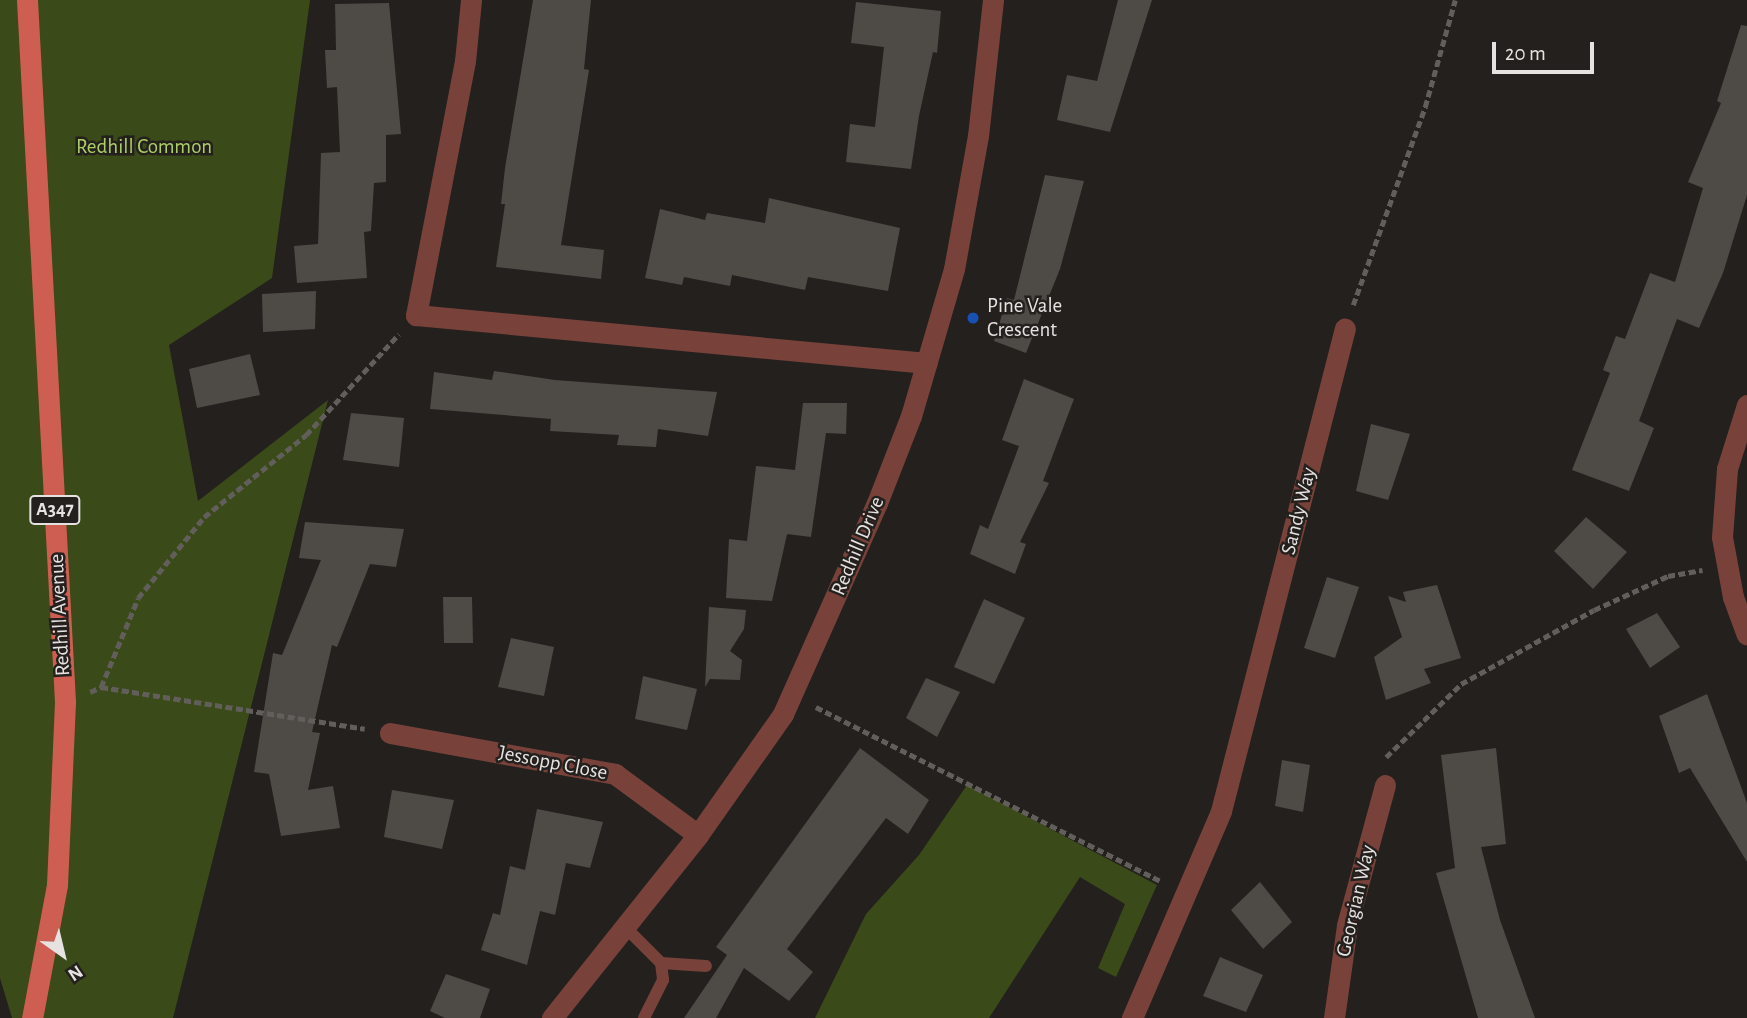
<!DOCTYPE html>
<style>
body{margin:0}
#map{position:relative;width:1747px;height:1018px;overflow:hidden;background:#24201d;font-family:"Alegreya Sans",sans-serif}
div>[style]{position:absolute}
.green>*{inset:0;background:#3a4a18}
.building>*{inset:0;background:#4e4a46}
.path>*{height:4.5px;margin-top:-2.25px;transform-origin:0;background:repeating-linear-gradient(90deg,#625e5b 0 7px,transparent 0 10.5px)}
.service>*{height:12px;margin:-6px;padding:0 6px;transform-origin:6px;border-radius:6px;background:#78423b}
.minor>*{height:21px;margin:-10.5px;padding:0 10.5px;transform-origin:10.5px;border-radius:10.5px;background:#78423b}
.primary>*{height:21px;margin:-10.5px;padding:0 10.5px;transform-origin:10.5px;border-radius:10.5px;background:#ce5e52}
.dots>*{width:19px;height:19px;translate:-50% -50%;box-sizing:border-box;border:4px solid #24201d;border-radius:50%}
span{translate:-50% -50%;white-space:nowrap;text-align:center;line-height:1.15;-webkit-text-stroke:5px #24201d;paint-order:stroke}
.shield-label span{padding:2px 5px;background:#24201d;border:2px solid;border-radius:5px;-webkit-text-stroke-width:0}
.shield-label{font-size:19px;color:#e6e2e1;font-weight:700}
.park-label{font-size:21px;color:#abcf65}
.poi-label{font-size:21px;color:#e6e2e1}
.left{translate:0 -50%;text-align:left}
.street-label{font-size:21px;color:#e6e2e1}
.north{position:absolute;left:28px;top:920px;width:70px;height:70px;-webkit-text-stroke:5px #24201d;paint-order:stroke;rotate:146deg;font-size:19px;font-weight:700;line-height:28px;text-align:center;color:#e6e2e1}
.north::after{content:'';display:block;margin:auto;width:24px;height:32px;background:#e6e2e1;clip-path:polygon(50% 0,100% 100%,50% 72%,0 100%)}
.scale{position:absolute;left:1492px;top:42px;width:102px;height:32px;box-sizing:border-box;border:4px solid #e6e2e1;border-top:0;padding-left:9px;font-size:21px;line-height:24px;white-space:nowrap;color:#e6e2e1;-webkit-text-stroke:5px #24201d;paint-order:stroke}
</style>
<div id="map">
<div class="green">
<i style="clip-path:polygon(0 0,310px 0,272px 278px,169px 345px,198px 501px,328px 400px,173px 1018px,12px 1018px,0 978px)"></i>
<i style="clip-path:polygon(967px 785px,1157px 885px,1116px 977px,1098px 968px,1125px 904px,1080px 877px,989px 1018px,815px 1018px,866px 914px,919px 855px)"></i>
</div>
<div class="building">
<i style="clip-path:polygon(533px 0,591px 0,584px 69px,589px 70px,561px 245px,604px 250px,601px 279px,496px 267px,505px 204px,501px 204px,505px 168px)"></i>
<i style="clip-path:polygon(1118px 0,1152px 0,1110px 132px,1057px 120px,1067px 75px,1097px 81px)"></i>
<i style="clip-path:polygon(856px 2px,941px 11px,937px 53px,933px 52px,919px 116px,911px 169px,846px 162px,850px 124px,875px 127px,884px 47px,851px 43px)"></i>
<i style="clip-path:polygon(389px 3px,401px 134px,386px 135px,386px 182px,374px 183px,371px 231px,364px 232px,367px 278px,297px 283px,294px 246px,318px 244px,321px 153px,340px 152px,337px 87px,327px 88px,325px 50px,336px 50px,335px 4px)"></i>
<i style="clip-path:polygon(1741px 25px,1747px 26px,1747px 195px,1723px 273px,1699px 328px,1677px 319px,1639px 421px,1654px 428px,1629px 491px,1572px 470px,1610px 373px,1603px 370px,1616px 336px,1625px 339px,1650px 273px,1675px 282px,1703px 188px,1688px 182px,1721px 103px,1717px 101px)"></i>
<i style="clip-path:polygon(1045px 175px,1084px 181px,1060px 269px,1026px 353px,994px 341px,1007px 298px,1014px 300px)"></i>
<i style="clip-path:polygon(769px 198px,900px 228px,888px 291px,808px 277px,805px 290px,732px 275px,730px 286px,684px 277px,682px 285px,645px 278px,660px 209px,705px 220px,707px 213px,765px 223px)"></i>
<i style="clip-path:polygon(316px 291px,315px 329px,263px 332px,262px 294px)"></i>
<i style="clip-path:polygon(250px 354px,260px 395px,197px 408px,189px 369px)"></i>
<i style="clip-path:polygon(494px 371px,555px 380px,717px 392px,708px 436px,658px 429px,656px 447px,617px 445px,619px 435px,550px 431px,551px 419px,430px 409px,434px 372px,492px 380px)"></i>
<i style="clip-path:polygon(1024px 379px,1074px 399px,1043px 481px,1049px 483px,1020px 542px,1026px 544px,1015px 574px,970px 554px,980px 525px,988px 529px,1019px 446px,1002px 440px)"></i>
<i style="clip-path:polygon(803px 403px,847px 403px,846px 434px,826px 433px,811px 537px,787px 534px,788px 530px,772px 601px,726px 598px,729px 539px,747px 541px,756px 466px,795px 470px)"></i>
<i style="clip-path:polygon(351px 413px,404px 418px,399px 467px,343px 460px)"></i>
<i style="clip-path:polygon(1371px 424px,1410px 434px,1388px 500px,1356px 491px)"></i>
<i style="clip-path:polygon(1586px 517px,1627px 552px,1593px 589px,1554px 551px)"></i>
<i style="clip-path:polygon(305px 522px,404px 529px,396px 567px,370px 564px,337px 647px,332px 645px,312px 732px,320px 733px,308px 790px,333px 786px,340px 828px,281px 836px,269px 774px,254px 772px,273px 653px,282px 655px,321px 560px,299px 558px)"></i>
<i style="clip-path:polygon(1327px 577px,1359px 587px,1335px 658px,1304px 648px)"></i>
<i style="clip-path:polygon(1437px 585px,1461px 658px,1424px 669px,1431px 683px,1386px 700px,1374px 657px,1402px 637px,1388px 596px,1406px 602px,1403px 592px)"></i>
<i style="clip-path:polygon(443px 597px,472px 597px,473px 643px,444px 643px)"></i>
<i style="clip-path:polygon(984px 599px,1025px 618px,994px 684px,954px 667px)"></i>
<i style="clip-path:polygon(709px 607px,746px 610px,744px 629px,730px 651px,742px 660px,740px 680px,710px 679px,705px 687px)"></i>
<i style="clip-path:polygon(1657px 613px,1680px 647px,1650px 668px,1626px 629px)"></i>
<i style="clip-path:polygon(511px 638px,554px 647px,544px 696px,498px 687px)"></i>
<i style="clip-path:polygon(643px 676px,697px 689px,687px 730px,635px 719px)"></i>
<i style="clip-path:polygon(926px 678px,960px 692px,937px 737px,906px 718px)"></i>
<i style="clip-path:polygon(1707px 694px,1747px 803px,1747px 862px,1690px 768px,1679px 773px,1659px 716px)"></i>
<i style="clip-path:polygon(860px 748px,929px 800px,908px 834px,886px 818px,787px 949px,813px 972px,789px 1001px,744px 968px,716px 1018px,684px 1018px,727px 955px,716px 947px)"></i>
<i style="clip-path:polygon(1496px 748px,1506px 844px,1481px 847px,1500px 920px,1535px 1018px,1478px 1018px,1436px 873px,1455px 868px,1441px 755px)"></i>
<i style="clip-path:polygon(1282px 760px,1310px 765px,1303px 812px,1275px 806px)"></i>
<i style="clip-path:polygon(392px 790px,454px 800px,442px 849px,384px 837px)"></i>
<i style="clip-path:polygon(537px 809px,603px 822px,590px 868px,566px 863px,555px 915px,540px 911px,527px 965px,481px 950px,493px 913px,500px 915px,510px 866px,525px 870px)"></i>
<i style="clip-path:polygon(1260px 882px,1292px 922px,1263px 949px,1231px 910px)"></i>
<i style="clip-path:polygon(1220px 957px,1263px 975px,1246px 1012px,1203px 996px)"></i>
<i style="clip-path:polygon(446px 974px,490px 989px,480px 1018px,445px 1018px,430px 1011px)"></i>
</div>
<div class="path">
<i style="left:1353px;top:305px;width:211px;rotate:-70deg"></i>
<i style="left:1425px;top:107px;width:111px;rotate:-74.3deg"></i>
<i style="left:101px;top:687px;width:267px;rotate:9deg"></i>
<i style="left:90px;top:692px;width:12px;rotate:-24deg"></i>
<i style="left:101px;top:687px;width:96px;rotate:-67.4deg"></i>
<i style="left:138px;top:598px;width:104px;rotate:-50.8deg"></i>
<i style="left:204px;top:517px;width:131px;rotate:-38.8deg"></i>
<i style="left:306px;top:435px;width:137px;rotate:-47.4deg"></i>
<i style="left:816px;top:707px;width:386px;rotate:26.8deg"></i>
<i style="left:1386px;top:757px;width:105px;rotate:-44.2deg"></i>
<i style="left:1461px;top:684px;width:152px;rotate:-29.1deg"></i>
<i style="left:1594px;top:610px;width:81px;rotate:-24.7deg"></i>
<i style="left:1668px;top:576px;width:35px;rotate:-10deg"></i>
</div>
<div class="service">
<i style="left:625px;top:927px;width:51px;rotate:45deg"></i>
<i style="left:661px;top:963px;width:17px;rotate:83deg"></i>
<i style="left:663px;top:980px;width:42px;rotate:116.6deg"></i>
<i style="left:661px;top:963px;width:45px;rotate:3.8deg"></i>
</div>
<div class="minor">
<i style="left:471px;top:0;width:61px;rotate:95.6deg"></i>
<i style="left:465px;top:61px;width:259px;rotate:100.9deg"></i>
<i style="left:416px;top:315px;width:513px;rotate:5.37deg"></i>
<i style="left:1747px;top:405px;width:67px;rotate:107.4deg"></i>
<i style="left:1727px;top:469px;width:68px;rotate:94.2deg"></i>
<i style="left:1722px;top:537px;width:61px;rotate:79.6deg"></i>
<i style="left:1733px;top:597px;width:40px;rotate:69.8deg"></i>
<i style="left:390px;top:733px;width:229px;rotate:10.3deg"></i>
<i style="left:615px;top:774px;width:103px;rotate:36.3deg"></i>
<i style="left:552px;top:1018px;width:234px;rotate:-51.4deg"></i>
<i style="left:698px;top:835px;width:148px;rotate:-54.9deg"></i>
<i style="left:783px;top:714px;width:231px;rotate:-66deg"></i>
<i style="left:877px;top:503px;width:93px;rotate:-68.7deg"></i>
<i style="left:911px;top:416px;width:153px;rotate:-73.7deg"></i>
<i style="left:954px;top:269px;width:135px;rotate:-79.8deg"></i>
<i style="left:978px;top:136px;width:137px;rotate:-83.7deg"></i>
<i style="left:1132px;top:1018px;width:225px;rotate:-66.7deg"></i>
<i style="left:1221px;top:811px;width:498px;rotate:-75.6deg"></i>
<i style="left:1334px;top:1018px;width:94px;rotate:-82deg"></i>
<i style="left:1347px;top:925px;width:145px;rotate:-74.8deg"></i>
</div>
<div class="primary">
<i style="left:27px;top:0;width:703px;rotate:86.9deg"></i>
<i style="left:65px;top:702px;width:183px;rotate:92.5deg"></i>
<i style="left:57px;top:885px;width:135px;rotate:100.6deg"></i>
</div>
<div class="dots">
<i style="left:973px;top:318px;background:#1a4fb4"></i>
</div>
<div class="shield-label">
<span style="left:55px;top:510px">A347</span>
</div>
<div class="park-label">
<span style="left:144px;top:147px">Redhill Common</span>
</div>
<div class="poi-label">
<span class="left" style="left:987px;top:318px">Pine Vale<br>Crescent</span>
</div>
<div class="street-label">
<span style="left:1299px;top:511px;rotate:-76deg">Sandy Way</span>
<span style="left:858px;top:546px;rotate:-67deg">Redhill Drive</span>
<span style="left:60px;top:615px;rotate:-93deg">Redhill Avenue</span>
<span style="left:553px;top:763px;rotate:11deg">Jessopp Close</span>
<span style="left:1356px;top:901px;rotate:-77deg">Georgian Way</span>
</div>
<div class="north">N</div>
<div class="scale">20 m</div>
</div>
